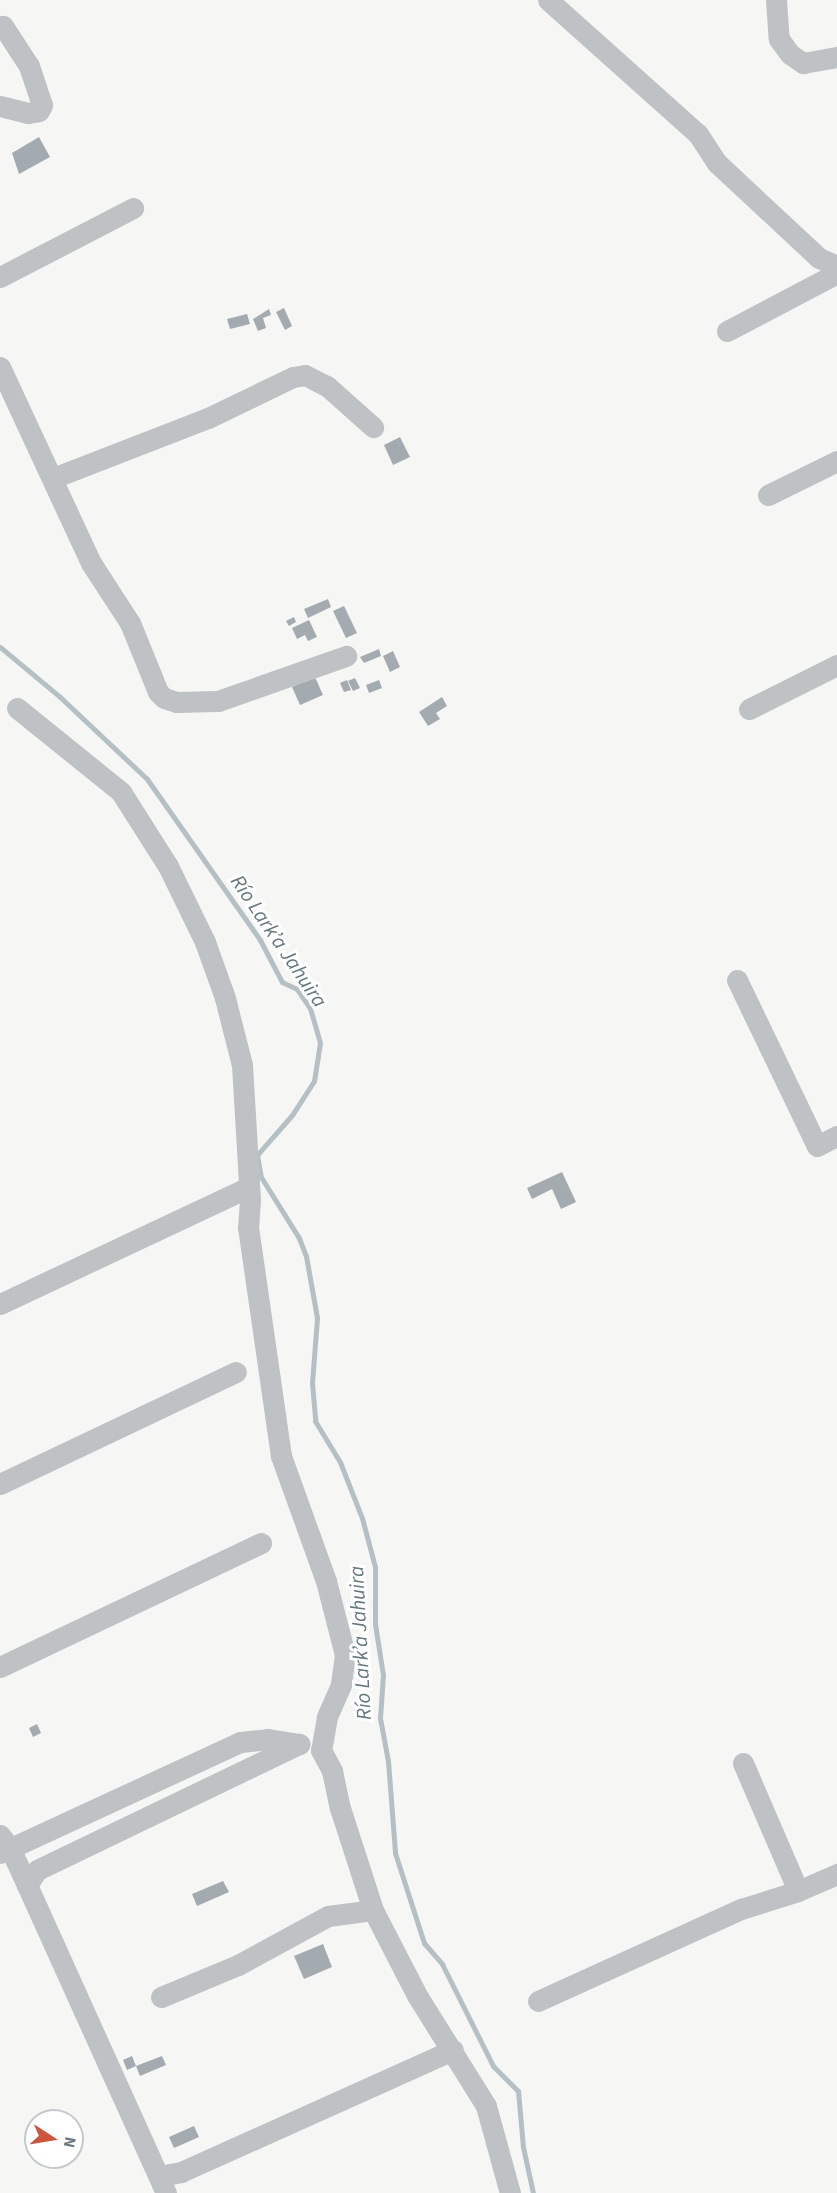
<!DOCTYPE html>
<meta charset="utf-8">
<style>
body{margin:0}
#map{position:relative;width:837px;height:2193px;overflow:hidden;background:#f6f6f4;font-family:"Source Sans 3",sans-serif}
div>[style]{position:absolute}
.stream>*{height:5px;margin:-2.5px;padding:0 2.5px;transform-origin:2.5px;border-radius:2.5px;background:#b5c0c4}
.building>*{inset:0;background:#a4abb0}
.minor>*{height:21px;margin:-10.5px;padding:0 10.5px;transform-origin:10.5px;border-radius:10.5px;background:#bec2c5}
span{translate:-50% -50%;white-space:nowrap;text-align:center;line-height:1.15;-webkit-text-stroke:6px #fff;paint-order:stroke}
.water-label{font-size:21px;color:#65787d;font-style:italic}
.north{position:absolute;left:24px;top:2109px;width:60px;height:60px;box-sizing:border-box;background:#fff;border:2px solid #c3c9cd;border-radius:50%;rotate:102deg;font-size:16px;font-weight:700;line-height:24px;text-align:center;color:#697881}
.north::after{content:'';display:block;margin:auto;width:21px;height:27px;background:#cd553d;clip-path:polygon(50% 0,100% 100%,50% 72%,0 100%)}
</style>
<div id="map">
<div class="stream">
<i style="left:0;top:647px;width:78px;rotate:39.8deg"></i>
<i style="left:60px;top:697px;width:120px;rotate:43.3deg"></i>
<i style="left:147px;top:779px;width:197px;rotate:54.9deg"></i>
<i style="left:260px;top:940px;width:47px;rotate:62.4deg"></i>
<i style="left:282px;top:982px;width:17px;rotate:25deg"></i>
<i style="left:297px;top:989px;width:23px;rotate:56deg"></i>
<i style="left:310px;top:1008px;width:36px;rotate:74deg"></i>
<i style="left:320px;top:1043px;width:38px;rotate:99deg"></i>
<i style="left:314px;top:1081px;width:40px;rotate:122.9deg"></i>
<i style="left:292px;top:1115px;width:53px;rotate:131.2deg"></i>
<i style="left:257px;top:1155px;width:22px;rotate:80deg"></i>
<i style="left:261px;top:1177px;width:72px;rotate:58.1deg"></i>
<i style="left:299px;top:1238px;width:19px;rotate:69deg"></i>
<i style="left:306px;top:1256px;width:63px;rotate:79.9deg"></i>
<i style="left:317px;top:1318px;width:65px;rotate:94.4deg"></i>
<i style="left:312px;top:1383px;width:38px;rotate:85deg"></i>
<i style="left:315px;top:1421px;width:48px;rotate:58.6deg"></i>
<i style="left:340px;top:1462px;width:60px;rotate:68.6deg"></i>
<i style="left:362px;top:1518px;width:51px;rotate:75.1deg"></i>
<i style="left:375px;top:1567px;width:57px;rotate:90deg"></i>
<i style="left:375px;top:1624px;width:52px;rotate:81.1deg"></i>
<i style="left:383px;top:1675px;width:43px;rotate:94deg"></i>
<i style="left:380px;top:1718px;width:44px;rotate:79.5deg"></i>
<i style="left:388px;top:1761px;width:92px;rotate:85.6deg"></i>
<i style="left:395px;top:1853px;width:95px;rotate:72.1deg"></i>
<i style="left:424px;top:1943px;width:28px;rotate:49deg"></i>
<i style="left:442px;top:1964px;width:114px;rotate:63.4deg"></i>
<i style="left:493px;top:2066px;width:35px;rotate:45deg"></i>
<i style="left:518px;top:2091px;width:56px;rotate:84.9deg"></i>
<i style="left:523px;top:2147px;width:47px;rotate:77.7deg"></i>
</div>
<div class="building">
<i style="clip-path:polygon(39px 137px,50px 157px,19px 174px,12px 153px)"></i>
<i style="clip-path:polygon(284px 308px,292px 326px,285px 330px,276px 312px)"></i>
<i style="clip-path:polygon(269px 309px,271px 315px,263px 318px,266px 328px,258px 331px,253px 319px)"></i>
<i style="clip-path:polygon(247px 314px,250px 324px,230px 329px,227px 319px)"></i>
<i style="clip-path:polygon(400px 437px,410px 457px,393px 465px,384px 445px)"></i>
<i style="clip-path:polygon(328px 599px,331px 607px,308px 618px,304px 609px)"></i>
<i style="clip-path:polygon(344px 606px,357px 633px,346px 638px,333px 611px)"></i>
<i style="clip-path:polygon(294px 617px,296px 622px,289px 626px,286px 621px)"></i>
<i style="clip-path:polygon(309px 620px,317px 637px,308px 641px,305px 635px,297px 639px,292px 628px)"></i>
<i style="clip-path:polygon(379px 649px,381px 656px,364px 663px,360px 657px)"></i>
<i style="clip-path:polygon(393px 651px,400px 667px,390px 672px,383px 656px)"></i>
<i style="clip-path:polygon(315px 677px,323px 695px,300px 705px,292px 687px)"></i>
<i style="clip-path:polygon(355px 678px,360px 688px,353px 691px,348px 681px)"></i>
<i style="clip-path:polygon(347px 680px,351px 690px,344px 692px,340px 683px)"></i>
<i style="clip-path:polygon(379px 680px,382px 688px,369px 693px,366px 685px)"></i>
<i style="clip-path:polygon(442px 697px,447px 706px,436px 713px,440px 719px,428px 726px,419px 712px)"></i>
<i style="clip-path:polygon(562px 1172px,576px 1202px,561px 1209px,552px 1189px,532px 1199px,527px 1188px)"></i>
<i style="clip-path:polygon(37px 1724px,41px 1733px,33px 1737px,29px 1728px)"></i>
<i style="clip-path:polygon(223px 1881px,229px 1892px,197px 1906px,192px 1894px)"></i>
<i style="clip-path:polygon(323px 1944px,332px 1967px,304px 1979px,294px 1956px)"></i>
<i style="clip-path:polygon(132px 2056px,136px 2066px,162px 2056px,166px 2065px,140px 2076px,136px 2066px,127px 2070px,123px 2060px)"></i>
<i style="clip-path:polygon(194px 2126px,199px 2137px,174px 2148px,169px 2137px)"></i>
</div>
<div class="minor">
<i style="left:548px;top:0;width:201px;rotate:41.8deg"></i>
<i style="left:698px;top:134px;width:35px;rotate:57deg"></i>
<i style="left:717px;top:163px;width:139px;rotate:43deg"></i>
<i style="left:819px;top:258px;width:20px;rotate:24deg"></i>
<i style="left:776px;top:0;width:39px;rotate:86deg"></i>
<i style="left:779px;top:39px;width:19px;rotate:54deg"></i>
<i style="left:790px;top:54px;width:16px;rotate:35deg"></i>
<i style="left:803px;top:63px;width:35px;rotate:-10deg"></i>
<i style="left:0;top:106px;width:29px;rotate:14deg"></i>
<i style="left:28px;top:113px;width:11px;rotate:-10deg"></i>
<i style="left:39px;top:111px;width:7px;rotate:-63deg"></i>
<i style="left:42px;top:105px;width:41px;rotate:-108.4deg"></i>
<i style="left:29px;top:66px;width:48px;rotate:-123deg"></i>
<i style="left:0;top:277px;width:150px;rotate:-27.4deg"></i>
<i style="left:727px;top:331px;width:124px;rotate:-27.8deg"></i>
<i style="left:0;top:367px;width:216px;rotate:65.1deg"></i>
<i style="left:91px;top:563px;width:72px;rotate:57deg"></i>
<i style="left:130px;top:623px;width:74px;rotate:67.9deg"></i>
<i style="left:158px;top:692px;width:8px;rotate:45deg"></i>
<i style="left:164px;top:698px;width:13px;rotate:18deg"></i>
<i style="left:176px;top:702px;width:42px;rotate:-1.4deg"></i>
<i style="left:218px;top:701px;width:136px;rotate:-19.4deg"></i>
<i style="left:53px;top:478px;width:166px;rotate:-21.2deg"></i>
<i style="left:208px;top:418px;width:94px;rotate:-25.8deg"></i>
<i style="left:293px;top:377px;width:12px;rotate:-9deg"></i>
<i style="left:305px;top:375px;width:25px;rotate:27deg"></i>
<i style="left:327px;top:386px;width:62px;rotate:41.7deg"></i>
<i style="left:768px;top:495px;width:77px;rotate:-26.2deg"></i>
<i style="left:17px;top:708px;width:134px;rotate:38.9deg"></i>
<i style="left:121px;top:792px;width:88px;rotate:57.6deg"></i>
<i style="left:168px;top:866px;width:85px;rotate:64deg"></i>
<i style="left:205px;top:942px;width:59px;rotate:70.3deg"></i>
<i style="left:225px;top:998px;width:69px;rotate:75.8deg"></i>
<i style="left:242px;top:1065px;width:135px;rotate:86.6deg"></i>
<i style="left:250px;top:1200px;width:27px;rotate:94deg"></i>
<i style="left:248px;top:1227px;width:231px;rotate:81.8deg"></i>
<i style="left:281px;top:1456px;width:133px;rotate:70.2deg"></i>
<i style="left:326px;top:1581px;width:76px;rotate:75.6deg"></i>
<i style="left:345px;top:1655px;width:30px;rotate:98deg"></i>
<i style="left:341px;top:1685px;width:35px;rotate:114deg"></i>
<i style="left:327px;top:1717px;width:34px;rotate:100deg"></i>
<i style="left:321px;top:1750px;width:24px;rotate:62deg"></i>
<i style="left:332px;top:1771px;width:38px;rotate:78deg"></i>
<i style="left:340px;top:1808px;width:107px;rotate:72.1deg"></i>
<i style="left:749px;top:709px;width:98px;rotate:-26.6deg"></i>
<i style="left:737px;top:980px;width:184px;rotate:64.3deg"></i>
<i style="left:817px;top:1146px;width:22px;rotate:-27deg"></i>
<i style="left:0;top:1304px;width:275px;rotate:-25.2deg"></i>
<i style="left:0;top:1484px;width:261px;rotate:-25.4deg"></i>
<i style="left:0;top:1667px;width:289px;rotate:-25.4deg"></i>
<i style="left:743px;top:1763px;width:139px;rotate:66.7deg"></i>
<i style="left:0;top:1835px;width:16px;rotate:52deg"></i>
<i style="left:10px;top:1848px;width:41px;rotate:65.3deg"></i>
<i style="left:0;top:1853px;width:264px;rotate:-24.8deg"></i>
<i style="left:240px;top:1742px;width:28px;rotate:-6deg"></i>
<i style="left:268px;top:1739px;width:32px;rotate:9deg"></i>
<i style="left:161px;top:1997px;width:83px;rotate:-22.6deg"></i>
<i style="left:238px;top:1965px;width:102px;rotate:-28.6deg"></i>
<i style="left:328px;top:1916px;width:45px;rotate:-7.6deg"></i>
<i style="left:373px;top:1910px;width:98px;rotate:62.7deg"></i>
<i style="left:418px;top:1997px;width:128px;rotate:58deg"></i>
<i style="left:486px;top:2106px;width:90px;rotate:74.6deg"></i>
<i style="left:538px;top:2001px;width:223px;rotate:-24.4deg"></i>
<i style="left:741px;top:1909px;width:60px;rotate:-17.5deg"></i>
<i style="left:798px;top:1891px;width:43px;rotate:-23.6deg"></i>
<i style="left:159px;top:2176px;width:22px;rotate:-10deg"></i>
<i style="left:181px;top:2172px;width:298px;rotate:-24.2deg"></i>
<i style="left:166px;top:2193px;width:338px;rotate:-114.3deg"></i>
<i style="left:27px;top:1885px;width:18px;rotate:-56deg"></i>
<i style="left:37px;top:1870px;width:291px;rotate:-25.7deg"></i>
</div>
<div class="water-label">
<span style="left:279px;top:941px;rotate:56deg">Río Lark’a Jahuira</span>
<span style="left:360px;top:1643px;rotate:-93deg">Río Lark’a Jahuira</span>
</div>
<div class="north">N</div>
</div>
